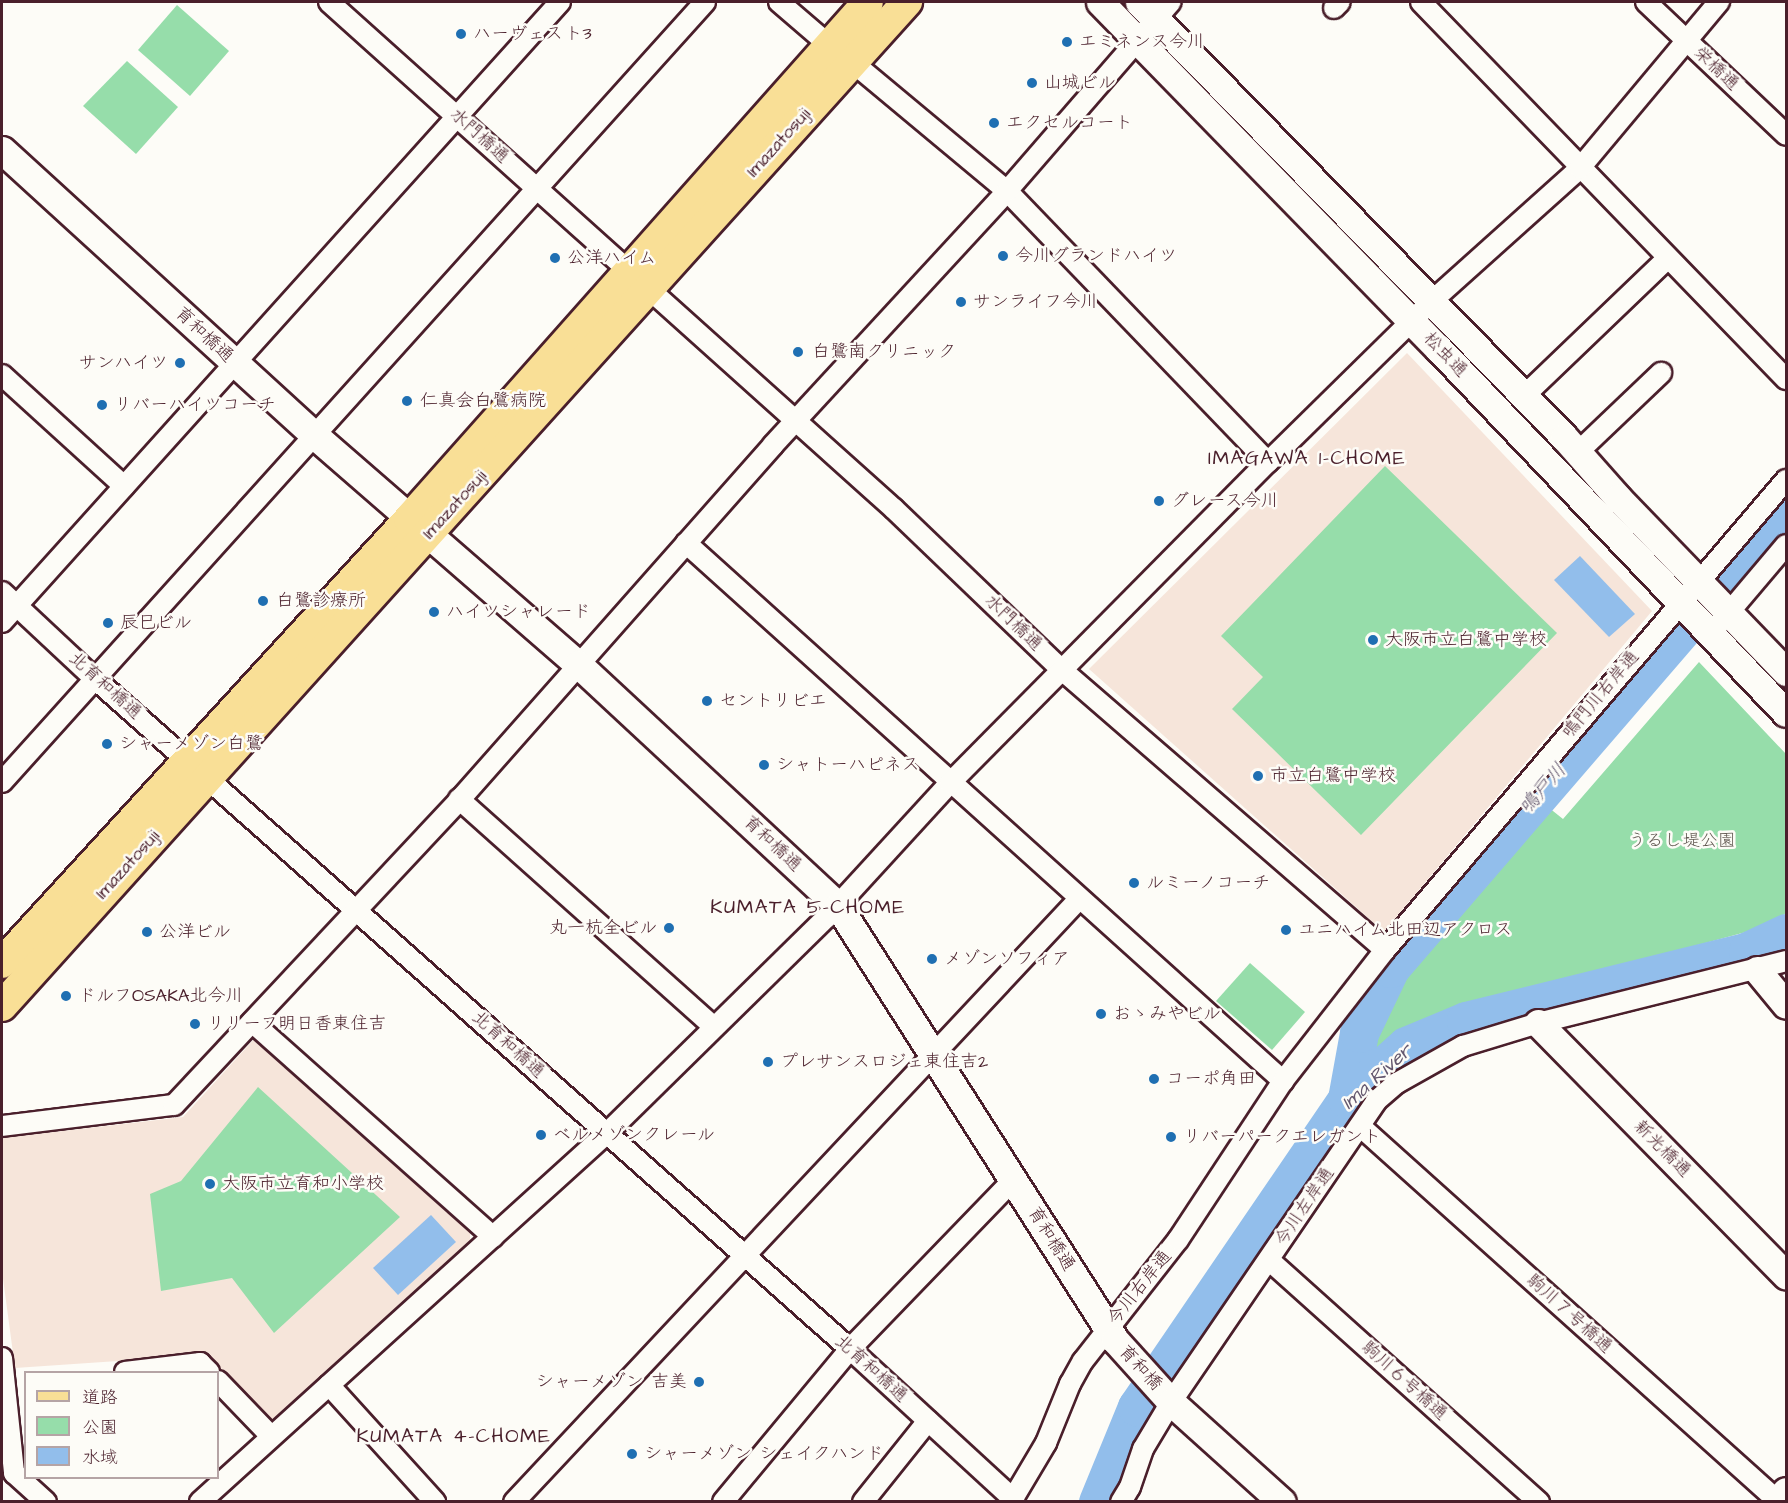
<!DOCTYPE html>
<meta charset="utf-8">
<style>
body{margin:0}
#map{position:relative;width:1788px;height:1503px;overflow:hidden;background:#fdfcf7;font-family:"Architects Daughter","Klee One",sans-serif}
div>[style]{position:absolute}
.built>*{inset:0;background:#f6e5da}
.green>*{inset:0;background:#96ddaa}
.water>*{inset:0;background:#92beeb}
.river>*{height:39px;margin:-19.5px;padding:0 19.5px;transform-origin:19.5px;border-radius:19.5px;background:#92beeb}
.roads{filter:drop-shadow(2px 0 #4a1f2b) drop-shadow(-2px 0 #4a1f2b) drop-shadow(0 2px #4a1f2b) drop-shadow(0 -2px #4a1f2b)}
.street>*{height:20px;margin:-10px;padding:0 10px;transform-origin:10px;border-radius:10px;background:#fdfcf7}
.secondary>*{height:27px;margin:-13.5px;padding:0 13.5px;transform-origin:13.5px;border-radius:13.5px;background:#fdfcf7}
.primary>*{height:30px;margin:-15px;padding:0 15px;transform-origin:15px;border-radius:15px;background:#f9df96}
.dots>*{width:16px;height:16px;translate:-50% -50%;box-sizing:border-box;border:3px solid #fdfcf7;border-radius:50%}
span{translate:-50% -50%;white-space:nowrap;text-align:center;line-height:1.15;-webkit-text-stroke:5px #fdfcf7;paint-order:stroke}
.poi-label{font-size:18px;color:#4a1f2b}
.left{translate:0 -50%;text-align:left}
.right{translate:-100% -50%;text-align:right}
.street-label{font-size:18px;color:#4a1f2b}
.park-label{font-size:18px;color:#615851}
.neighbourhood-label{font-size:20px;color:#4a1f2b;letter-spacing:1.5px}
.water-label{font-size:20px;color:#63576e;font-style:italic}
.frame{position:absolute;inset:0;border:3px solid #4a1f2b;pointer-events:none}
.legend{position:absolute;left:24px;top:1371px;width:195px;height:108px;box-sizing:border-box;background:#fdfcf7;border:2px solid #b5a4a5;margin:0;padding:8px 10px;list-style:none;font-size:18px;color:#4a1f2b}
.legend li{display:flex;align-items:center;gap:12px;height:30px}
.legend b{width:30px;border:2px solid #b5a4a5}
</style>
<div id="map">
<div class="built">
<i style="clip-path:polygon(1407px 353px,1652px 611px,1384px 932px,1089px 669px)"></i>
<i style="clip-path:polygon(257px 1036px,470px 1230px,470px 1241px,279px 1419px,263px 1420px,206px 1355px,15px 1368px,2px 1271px,2px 1138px,183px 1117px)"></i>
</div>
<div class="green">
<i style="clip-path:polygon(177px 5px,229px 51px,190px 96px,138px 50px)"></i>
<i style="clip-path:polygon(127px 61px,178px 107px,136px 154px,83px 106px)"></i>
<i style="clip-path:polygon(1385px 466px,1557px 633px,1361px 835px,1232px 709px,1263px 677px,1221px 636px)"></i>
<i style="clip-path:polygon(1699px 662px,1786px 754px,1786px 913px,1768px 926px,1455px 1011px,1406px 1029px,1364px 1060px,1366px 1048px,1381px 1011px,1402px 978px,1548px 807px,1563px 819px)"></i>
<i style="clip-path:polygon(1250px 963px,1305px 1012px,1272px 1050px,1216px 1001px)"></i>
<i style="clip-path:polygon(258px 1087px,400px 1217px,274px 1333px,232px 1278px,161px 1291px,150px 1194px,181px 1181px)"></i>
</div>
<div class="water">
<i style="clip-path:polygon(1580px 556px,1635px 614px,1609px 637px,1554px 580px)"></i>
<i style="clip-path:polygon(431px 1215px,456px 1242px,398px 1295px,373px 1268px)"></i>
</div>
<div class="river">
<i style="left:1347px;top:1099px;width:67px;rotate:-79.7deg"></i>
<i style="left:1359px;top:1033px;width:72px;rotate:-64.5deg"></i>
<i style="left:1390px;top:968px;width:516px;rotate:-49.24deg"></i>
<i style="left:1727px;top:577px;width:94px;rotate:-51.1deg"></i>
<i style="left:1098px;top:1502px;width:103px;rotate:-67.7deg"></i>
<i style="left:1137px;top:1407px;width:373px;rotate:-55.7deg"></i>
<i style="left:1347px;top:1099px;width:79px;rotate:-41.9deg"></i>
<i style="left:1406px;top:1046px;width:65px;rotate:-22.6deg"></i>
<i style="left:1466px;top:1021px;width:291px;rotate:-13.9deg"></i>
<i style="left:1748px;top:951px;width:42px;rotate:-25.3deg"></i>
</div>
<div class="roads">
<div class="street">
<i style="left:329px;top:2px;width:759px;rotate:41.9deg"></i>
<i style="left:894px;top:509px;width:233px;rotate:43.8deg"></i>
<i style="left:1062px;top:670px;width:427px;rotate:40.9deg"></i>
<i style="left:779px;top:2px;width:66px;rotate:40.7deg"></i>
<i style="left:1421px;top:2px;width:525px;rotate:45.93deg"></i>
<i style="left:1646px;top:2px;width:193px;rotate:43.5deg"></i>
<i style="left:1334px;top:8px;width:8px;rotate:-45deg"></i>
<i style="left:851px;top:61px;width:203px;rotate:39.8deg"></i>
<i style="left:1007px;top:191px;width:376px;rotate:46.1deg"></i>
<i style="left:2px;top:375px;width:165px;rotate:42.3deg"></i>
<i style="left:1524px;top:396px;width:199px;rotate:-43.8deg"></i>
<i style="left:1578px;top:452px;width:115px;rotate:-43.6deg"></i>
<i style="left:686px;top:543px;width:804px;rotate:42.02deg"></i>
<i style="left:2px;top:592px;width:126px;rotate:43.1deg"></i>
<i style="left:94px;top:678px;width:1011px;rotate:41.59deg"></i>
<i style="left:850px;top:1349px;width:223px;rotate:42.6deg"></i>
<i style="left:2px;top:622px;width:834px;rotate:-48.01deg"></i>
<i style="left:1720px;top:623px;width:102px;rotate:-49.8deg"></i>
<i style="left:2px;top:782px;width:1050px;rotate:-47.97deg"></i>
<i style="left:459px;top:799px;width:342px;rotate:41.8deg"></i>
<i style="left:252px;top:1022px;width:323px;rotate:41.7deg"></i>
<i style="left:2px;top:1126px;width:173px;rotate:-7deg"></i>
<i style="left:174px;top:1105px;width:422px;rotate:-46.9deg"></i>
<i style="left:462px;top:797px;width:470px;rotate:-48.5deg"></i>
<i style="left:773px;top:445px;width:345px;rotate:-47.3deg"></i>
<i style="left:1007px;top:191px;width:250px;rotate:-49.1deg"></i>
<i style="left:1360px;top:1126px;width:563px;rotate:41.9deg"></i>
<i style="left:1269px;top:1260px;width:363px;rotate:41.9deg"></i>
<i style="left:2px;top:1358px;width:116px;rotate:84deg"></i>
<i style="left:14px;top:1473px;width:43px;rotate:42.2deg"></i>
<i style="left:125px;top:1372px;width:76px;rotate:-6.8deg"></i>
<i style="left:200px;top:1363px;width:13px;rotate:45deg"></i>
<i style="left:218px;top:1381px;width:76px;rotate:46.1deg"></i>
<i style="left:329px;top:1385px;width:158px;rotate:47.8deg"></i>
<i style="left:200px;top:1502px;width:549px;rotate:-42.2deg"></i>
<i style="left:607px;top:1133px;width:308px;rotate:-44.5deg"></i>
<i style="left:827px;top:917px;width:182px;rotate:-47.5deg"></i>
<i style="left:950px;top:783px;width:452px;rotate:-45.3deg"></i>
<i style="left:1268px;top:462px;width:230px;rotate:-44.5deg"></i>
<i style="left:1432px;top:301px;width:199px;rotate:-41.9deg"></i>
<i style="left:1580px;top:168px;width:217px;rotate:-50.1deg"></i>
<i style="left:514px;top:1502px;width:826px;rotate:-46.86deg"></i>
<i style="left:723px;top:1502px;width:199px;rotate:-50.3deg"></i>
<i style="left:850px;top:1349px;width:235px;rotate:-46deg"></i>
<i style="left:863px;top:1502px;width:104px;rotate:-51.3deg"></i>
<i style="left:1011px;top:1502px;width:69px;rotate:-59.3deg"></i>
<i style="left:1046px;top:1443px;width:64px;rotate:-67.9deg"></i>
<i style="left:1070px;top:1384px;width:26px;rotate:-61deg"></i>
<i style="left:1083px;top:1361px;width:154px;rotate:-51.9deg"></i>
<i style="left:1178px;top:1240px;width:191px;rotate:-56.6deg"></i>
<i style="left:1283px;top:1081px;width:166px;rotate:-52.1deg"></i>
<i style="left:1385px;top:950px;width:618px;rotate:-49.53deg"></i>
<i style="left:1121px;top:1502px;width:17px;rotate:-59deg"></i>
<i style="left:1130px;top:1487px;width:40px;rotate:-71.1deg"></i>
<i style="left:1143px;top:1449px;width:55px;rotate:-59.2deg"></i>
<i style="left:1171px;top:1402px;width:364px;rotate:-55.7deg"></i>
<i style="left:1376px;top:1101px;width:28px;rotate:-41deg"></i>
<i style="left:1397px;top:1083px;width:76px;rotate:-29.3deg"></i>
<i style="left:1463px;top:1046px;width:78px;rotate:-17deg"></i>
<i style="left:1538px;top:1023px;width:256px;rotate:-14deg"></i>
</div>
<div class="secondary">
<i style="left:1100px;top:2px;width:484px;rotate:45.7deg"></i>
<i style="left:1438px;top:348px;width:504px;rotate:46.37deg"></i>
<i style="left:1139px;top:2px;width:608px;rotate:45.67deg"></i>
<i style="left:1564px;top:437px;width:81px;rotate:48.5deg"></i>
<i style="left:1618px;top:498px;width:242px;rotate:46deg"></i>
<i style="left:2px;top:150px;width:421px;rotate:42.4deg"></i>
<i style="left:313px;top:434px;width:351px;rotate:41deg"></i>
<i style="left:578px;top:664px;width:355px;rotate:42.9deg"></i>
<i style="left:838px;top:906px;width:515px;rotate:57.45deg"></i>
<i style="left:1115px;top:1340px;width:84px;rotate:47.9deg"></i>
<i style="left:1171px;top:1402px;width:149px;rotate:42deg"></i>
<i style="left:1757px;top:970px;width:45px;rotate:50.4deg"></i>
<i style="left:1538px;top:1023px;width:354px;rotate:45.5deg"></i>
<i style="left:1777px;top:1502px;width:14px;rotate:-51deg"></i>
</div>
<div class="primary">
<i style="left:2px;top:963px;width:602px;rotate:-47.49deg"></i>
<i style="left:409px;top:519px;width:691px;rotate:-48.4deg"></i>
<i style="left:2px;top:1006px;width:1352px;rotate:-47.97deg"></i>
</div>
</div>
<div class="dots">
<i style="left:461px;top:34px;background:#1f6fb2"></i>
<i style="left:1067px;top:42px;background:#1f6fb2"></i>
<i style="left:1032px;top:83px;background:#1f6fb2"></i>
<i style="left:994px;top:123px;background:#1f6fb2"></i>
<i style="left:1003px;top:256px;background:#1f6fb2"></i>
<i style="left:555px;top:258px;background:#1f6fb2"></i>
<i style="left:961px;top:302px;background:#1f6fb2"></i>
<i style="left:798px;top:352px;background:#1f6fb2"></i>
<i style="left:180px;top:363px;background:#1f6fb2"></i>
<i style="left:407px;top:401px;background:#1f6fb2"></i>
<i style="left:102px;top:405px;background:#1f6fb2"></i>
<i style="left:1159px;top:501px;background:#1f6fb2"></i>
<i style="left:263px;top:601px;background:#1f6fb2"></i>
<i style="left:434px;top:612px;background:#1f6fb2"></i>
<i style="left:108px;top:623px;background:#1f6fb2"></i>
<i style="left:1373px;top:640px;background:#1f6fb2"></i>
<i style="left:707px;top:701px;background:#1f6fb2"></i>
<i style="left:107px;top:744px;background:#1f6fb2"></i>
<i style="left:764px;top:765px;background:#1f6fb2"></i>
<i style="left:1258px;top:776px;background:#1f6fb2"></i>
<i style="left:1134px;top:883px;background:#1f6fb2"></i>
<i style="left:669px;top:928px;background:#1f6fb2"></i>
<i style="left:1286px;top:930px;background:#1f6fb2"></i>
<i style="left:147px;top:932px;background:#1f6fb2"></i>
<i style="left:932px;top:959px;background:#1f6fb2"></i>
<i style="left:66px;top:996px;background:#1f6fb2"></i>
<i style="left:1101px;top:1014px;background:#1f6fb2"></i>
<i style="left:195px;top:1024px;background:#1f6fb2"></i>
<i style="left:768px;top:1062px;background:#1f6fb2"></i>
<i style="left:1154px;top:1079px;background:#1f6fb2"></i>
<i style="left:541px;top:1135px;background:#1f6fb2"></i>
<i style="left:1171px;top:1137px;background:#1f6fb2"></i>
<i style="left:210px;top:1184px;background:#1f6fb2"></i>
<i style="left:699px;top:1382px;background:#1f6fb2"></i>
<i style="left:632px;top:1454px;background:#1f6fb2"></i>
</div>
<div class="poi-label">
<span class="left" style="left:473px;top:34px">ハーヴェスト3</span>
<span class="left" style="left:1079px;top:42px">エミネンス今川</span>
<span class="left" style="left:1044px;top:83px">山城ビル</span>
<span class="left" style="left:1006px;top:123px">エクセルコート</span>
<span class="left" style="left:1015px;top:256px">今川グランドハイツ</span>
<span class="left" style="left:567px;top:258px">公洋ハイム</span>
<span class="left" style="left:973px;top:302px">サンライフ今川</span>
<span class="left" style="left:812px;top:352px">白鷺南クリニック</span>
<span class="right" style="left:168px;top:363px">サンハイツ</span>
<span class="left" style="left:420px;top:401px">仁真会白鷺病院</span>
<span class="left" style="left:114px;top:405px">リバーハイツコーチ</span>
<span class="left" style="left:1171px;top:501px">グレース今川</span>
<span class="left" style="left:276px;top:601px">白鷺診療所</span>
<span class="left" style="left:446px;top:612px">ハイツシャレード</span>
<span class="left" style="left:120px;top:623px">辰巳ビル</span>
<span class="left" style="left:1385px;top:640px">大阪市立白鷺中学校</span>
<span class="left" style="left:719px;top:701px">セントリビエ</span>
<span class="left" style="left:119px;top:744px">シャーメゾン白鷺</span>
<span class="left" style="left:776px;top:765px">シャトーハピネス</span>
<span class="left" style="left:1270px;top:776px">市立白鷺中学校</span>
<span class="left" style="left:1146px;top:883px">ルミーノコーチ</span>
<span class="right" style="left:657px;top:928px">丸一杭全ビル</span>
<span class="left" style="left:1298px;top:930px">ユニハイム北田辺アクロス</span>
<span class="left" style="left:159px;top:932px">公洋ビル</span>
<span class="left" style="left:944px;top:959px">メゾンソフィア</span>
<span class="left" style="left:78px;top:996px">ドルフOSAKA北今川</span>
<span class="left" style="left:1113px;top:1014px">おゝみやビル</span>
<span class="left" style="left:207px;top:1024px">リリーフ明日香東住吉</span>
<span class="left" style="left:780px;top:1062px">プレサンスロジェ東住吉2</span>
<span class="left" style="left:1166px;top:1079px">コーポ角田</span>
<span class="left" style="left:553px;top:1135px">ベルメゾンクレール</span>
<span class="left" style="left:1183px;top:1137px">リバーパークエレガント</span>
<span class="left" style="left:222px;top:1184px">大阪市立育和小学校</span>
<span class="right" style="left:687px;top:1382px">シャーメゾン 吉美</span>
<span class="left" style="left:644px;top:1454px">シャーメゾン シェイクハンド</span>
</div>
<div class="street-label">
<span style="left:1716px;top:69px;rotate:43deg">栄橋通</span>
<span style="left:479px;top:136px;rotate:42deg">水門橋通</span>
<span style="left:779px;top:143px;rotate:-48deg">Imazatosuji</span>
<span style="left:204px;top:335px;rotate:43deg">育和橋通</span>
<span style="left:1445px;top:355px;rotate:46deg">松虫通</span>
<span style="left:455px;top:505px;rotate:-48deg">Imazatosuji</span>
<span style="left:1013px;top:623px;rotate:44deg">水門橋通</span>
<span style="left:105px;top:686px;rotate:42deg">北育和橋通</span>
<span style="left:1601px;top:695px;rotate:-50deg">鳴門川右岸通</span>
<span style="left:772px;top:844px;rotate:43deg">育和橋通</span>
<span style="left:128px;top:865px;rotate:-48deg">Imazatosuji</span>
<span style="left:508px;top:1045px;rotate:42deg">北育和橋通</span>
<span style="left:1662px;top:1149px;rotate:45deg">新光橋通</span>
<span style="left:1305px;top:1207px;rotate:-56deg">今川左岸通</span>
<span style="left:1051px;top:1239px;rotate:58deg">育和橋通</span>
<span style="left:1140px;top:1288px;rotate:-51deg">今川右岸通</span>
<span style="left:1569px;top:1314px;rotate:42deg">駒川７号橋通</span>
<span style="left:1140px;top:1368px;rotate:47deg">育和橋</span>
<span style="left:871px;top:1369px;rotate:42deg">北育和橋通</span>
<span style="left:1404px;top:1381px;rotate:42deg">駒川６号橋通</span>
</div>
<div class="park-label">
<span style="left:1682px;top:841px">うるし堤公園</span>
</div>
<div class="neighbourhood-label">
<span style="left:1307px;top:458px">IMAGAWA 1-CHOME</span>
<span style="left:808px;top:907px">KUMATA 5-CHOME</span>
<span style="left:454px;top:1436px">KUMATA 4-CHOME</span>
</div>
<div class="water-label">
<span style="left:1543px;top:789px;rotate:-49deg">鳴戸川</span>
<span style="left:1377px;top:1077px;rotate:-42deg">Ima River</span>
</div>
<div class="frame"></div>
<ul class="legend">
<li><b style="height:8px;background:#f9df96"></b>道路</li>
<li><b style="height:16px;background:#96ddaa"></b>公園</li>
<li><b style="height:16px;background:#92beeb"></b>水域</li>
</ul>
</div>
